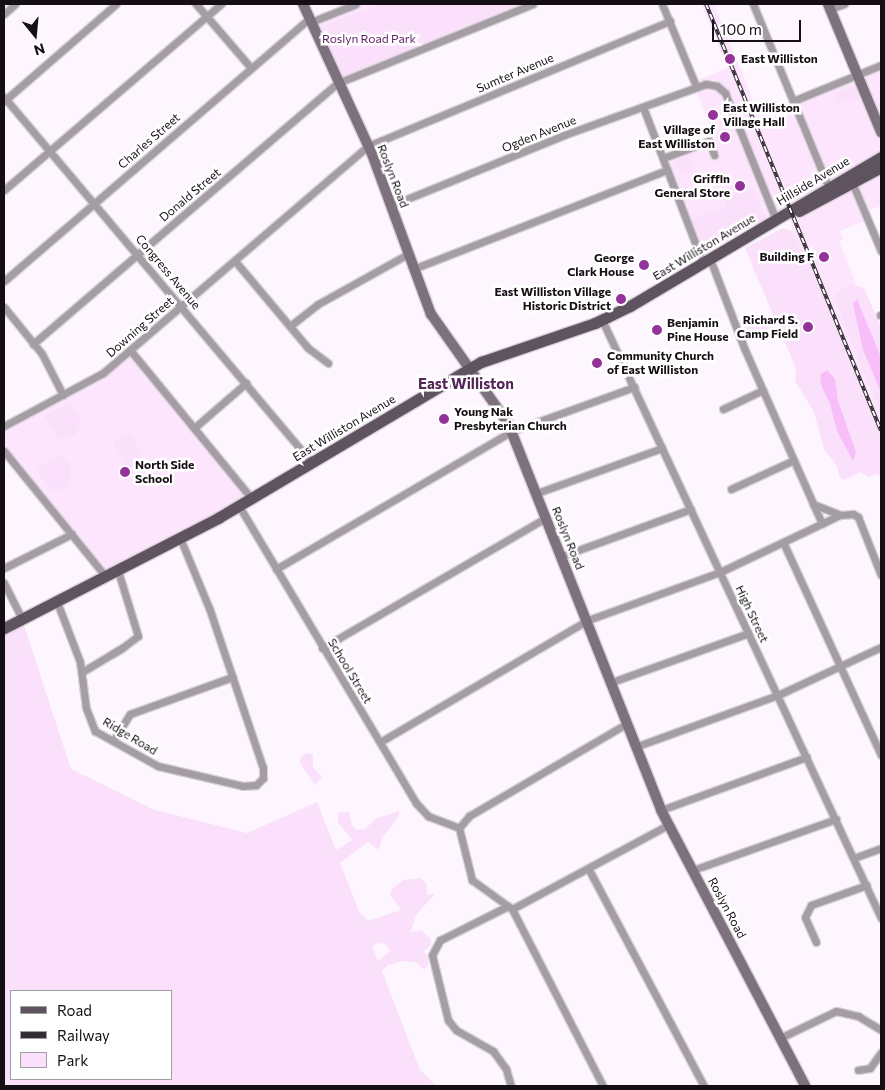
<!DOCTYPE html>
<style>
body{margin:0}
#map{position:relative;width:885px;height:1090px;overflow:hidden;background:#fdf6fe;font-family:Commissioner,sans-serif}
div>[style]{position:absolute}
.built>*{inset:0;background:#fce5fd}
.green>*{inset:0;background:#fbe0fc}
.water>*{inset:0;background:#f7befa}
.roads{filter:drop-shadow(1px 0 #d8d1d9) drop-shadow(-1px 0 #d8d1d9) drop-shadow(0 1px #d8d1d9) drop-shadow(0 -1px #d8d1d9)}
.street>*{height:7px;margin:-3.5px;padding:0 3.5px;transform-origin:3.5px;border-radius:3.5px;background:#a49da4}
.secondary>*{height:10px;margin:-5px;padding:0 5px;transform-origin:5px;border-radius:5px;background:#7c717c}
.primary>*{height:11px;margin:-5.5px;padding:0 5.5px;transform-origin:5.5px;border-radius:5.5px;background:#5f535f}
.rail>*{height:4px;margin-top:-2px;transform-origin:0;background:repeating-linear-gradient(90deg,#fff 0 5.5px,#322c33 0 11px);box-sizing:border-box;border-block:1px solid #322c33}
.dots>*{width:14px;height:14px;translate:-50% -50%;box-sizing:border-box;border:2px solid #fff;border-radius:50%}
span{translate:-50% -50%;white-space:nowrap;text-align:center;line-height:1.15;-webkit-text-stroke:5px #fff;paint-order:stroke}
.park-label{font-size:12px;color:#5e1c63}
.poi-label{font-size:12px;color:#150f15;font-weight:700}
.left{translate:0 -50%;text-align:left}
.right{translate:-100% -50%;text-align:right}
.street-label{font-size:12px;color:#150f15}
.quarter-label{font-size:15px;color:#542557;font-weight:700}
.frame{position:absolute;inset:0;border:5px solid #150f15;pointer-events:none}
.legend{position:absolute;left:10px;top:990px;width:162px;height:90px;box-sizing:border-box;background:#fff;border:1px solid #a19fa1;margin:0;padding:6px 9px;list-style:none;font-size:15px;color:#150f15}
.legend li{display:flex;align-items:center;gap:10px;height:25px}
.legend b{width:25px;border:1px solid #a19fa1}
.north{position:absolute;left:10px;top:10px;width:50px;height:50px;-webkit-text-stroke:4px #fff;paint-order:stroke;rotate:163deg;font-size:14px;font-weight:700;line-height:20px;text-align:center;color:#150f15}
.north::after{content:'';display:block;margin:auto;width:18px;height:22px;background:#150f15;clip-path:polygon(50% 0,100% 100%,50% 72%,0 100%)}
.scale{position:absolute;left:712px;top:20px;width:89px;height:22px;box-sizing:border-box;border:2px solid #150f15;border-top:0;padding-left:6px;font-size:15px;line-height:18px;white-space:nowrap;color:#150f15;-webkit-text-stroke:4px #fff;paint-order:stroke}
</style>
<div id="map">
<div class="built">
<i style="clip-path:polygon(344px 4px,379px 4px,313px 29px,309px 18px)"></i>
<i style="clip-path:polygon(701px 4px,714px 4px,757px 110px,764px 107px,766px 112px,881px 65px,881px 206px,870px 210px,872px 218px,840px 231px,843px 239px,839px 241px,856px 284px,833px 296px,881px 417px,881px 437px,812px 268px,793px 232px,789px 215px,766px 219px,754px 188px,724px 200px,727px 206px,688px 221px,664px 159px,715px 140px,693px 82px,728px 68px)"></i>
<i style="clip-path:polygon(130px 350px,252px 499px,106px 577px,4px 451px,4px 426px,93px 380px)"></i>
</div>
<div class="green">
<i style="clip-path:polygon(379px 4px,534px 4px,338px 83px,313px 29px)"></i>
<i style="clip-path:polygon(853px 86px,859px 100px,851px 103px,849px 99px,837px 104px,833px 94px)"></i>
<i style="clip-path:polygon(688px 157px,693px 170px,682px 174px,675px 161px)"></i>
<i style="clip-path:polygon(754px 188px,766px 219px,702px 258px,688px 221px,726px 206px,724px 199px)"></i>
<i style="clip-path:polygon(783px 228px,793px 232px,812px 268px,881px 437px,881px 477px,878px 474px,868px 477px,861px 472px,845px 480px,840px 478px,836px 465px,824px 449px,814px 412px,795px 381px,796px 369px,779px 328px,743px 343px,738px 330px,773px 315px,745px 248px)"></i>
<i style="clip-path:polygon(851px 284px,864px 288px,881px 327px,881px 357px,857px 299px,863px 350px,881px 393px,881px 417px,833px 296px)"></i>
<i style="clip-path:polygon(70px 403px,79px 414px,80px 426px,74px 436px,59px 440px,44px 416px)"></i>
<i style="clip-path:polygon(130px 433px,144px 459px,127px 469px,112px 442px)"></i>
<i style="clip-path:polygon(62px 455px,71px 466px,71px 478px,66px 488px,51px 491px,35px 468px)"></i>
<i style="clip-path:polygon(evenodd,22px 619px,71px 769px,155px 810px,247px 833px,317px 802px,336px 850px,352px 840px,338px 822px,338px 813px,349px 811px,352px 825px,357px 830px,365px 829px,375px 819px,399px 811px,399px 816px,382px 838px,379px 850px,368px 842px,340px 863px,359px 911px,368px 921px,401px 910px,390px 895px,392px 889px,403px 880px,420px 878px,427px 884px,427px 894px,435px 894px,416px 915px,411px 932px,421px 930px,431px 939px,431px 945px,423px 952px,428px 955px,428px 967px,423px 969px,417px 963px,404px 961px,388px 965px,382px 971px,420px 1070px,437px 1086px,4px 1086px,4px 628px,22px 619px,378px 943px,385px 944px,390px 951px,378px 961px,372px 946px,378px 943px,22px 619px,11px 991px,171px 991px,171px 1079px,11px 1079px,11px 991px)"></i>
<i style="clip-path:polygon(307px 753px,313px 754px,313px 767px,322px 777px,315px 785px,300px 763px,301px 756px)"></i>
</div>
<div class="water">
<i style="clip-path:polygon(857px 299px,881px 357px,881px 393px,863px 350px,853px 304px)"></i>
<i style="clip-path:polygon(827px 370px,835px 379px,838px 401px,856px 452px,853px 461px,837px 431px,830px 404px,821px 385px,820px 375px)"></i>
</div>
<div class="roads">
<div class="street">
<i style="left:196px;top:4px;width:84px;rotate:49.3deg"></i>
<i style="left:662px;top:4px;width:89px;rotate:67.5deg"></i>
<i style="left:753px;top:4px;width:202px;rotate:67.6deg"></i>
<i style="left:830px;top:9px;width:15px;rotate:-20deg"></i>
<i style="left:4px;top:14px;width:15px;rotate:-42deg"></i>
<i style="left:311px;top:22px;width:48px;rotate:-21.8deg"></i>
<i style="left:4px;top:97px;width:478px;rotate:49.9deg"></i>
<i style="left:4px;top:101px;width:148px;rotate:-40.9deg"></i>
<i style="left:793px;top:101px;width:95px;rotate:-22.2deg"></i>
<i style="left:643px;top:107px;width:167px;rotate:69deg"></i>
<i style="left:663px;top:158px;width:49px;rotate:-20.3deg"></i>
<i style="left:709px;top:141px;width:15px;rotate:70deg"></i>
<i style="left:851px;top:180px;width:77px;rotate:67.1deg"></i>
<i style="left:4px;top:190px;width:286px;rotate:-40.6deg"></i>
<i style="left:392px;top:205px;width:186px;rotate:-22.1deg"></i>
<i style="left:564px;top:135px;width:151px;rotate:-19.8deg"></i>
<i style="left:706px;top:84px;width:11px;rotate:10deg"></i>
<i style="left:717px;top:86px;width:11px;rotate:41deg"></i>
<i style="left:725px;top:93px;width:137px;rotate:68.1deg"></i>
<i style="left:710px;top:259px;width:97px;rotate:69deg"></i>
<i style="left:745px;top:350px;width:190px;rotate:66.1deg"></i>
<i style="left:235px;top:261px;width:114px;rotate:50deg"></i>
<i style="left:308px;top:348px;width:25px;rotate:37deg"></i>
<i style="left:413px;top:269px;width:273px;rotate:-21.3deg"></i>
<i style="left:4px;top:281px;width:402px;rotate:-40.7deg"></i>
<i style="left:4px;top:307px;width:60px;rotate:51deg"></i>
<i style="left:42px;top:354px;width:46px;rotate:62.9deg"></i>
<i style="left:880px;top:315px;width:1px"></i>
<i style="left:602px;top:320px;width:660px;rotate:64.99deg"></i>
<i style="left:290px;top:326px;width:36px;rotate:-38deg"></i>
<i style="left:318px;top:304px;width:103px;rotate:-29.1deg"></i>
<i style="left:33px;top:344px;width:401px;rotate:-40.6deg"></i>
<i style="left:338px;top:83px;width:210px;rotate:-22.1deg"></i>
<i style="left:130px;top:350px;width:193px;rotate:50.7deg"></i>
<i style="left:723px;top:409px;width:44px;rotate:-25.4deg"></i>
<i style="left:4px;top:426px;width:112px;rotate:-28.2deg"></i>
<i style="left:103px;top:373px;width:349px;rotate:-40.6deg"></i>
<i style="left:368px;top:146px;width:327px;rotate:-22.5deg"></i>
<i style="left:194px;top:428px;width:69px;rotate:-40.9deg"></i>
<i style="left:4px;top:451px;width:162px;rotate:51deg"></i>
<i style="left:731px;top:489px;width:69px;rotate:-24.7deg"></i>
<i style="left:537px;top:493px;width:133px;rotate:-19.8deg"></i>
<i style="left:813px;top:504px;width:29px;rotate:22deg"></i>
<i style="left:239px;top:506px;width:346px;rotate:59.2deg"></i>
<i style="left:416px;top:803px;width:18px;rotate:47deg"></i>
<i style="left:428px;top:816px;width:33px;rotate:21deg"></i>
<i style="left:783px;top:542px;width:234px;rotate:65.3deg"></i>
<i style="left:562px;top:556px;width:137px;rotate:-20deg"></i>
<i style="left:4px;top:568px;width:76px;rotate:-26.6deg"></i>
<i style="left:276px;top:569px;width:273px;rotate:-30.3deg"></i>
<i style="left:512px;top:431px;width:130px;rotate:-19.8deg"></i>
<i style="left:118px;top:571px;width:68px;rotate:72.9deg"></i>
<i style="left:138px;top:636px;width:20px;rotate:143deg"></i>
<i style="left:4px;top:583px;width:40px;rotate:63.4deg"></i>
<i style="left:57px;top:602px;width:64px;rotate:69deg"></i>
<i style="left:80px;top:662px;width:46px;rotate:82.6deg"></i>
<i style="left:86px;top:708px;width:25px;rotate:69deg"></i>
<i style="left:95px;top:731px;width:72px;rotate:29.1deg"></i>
<i style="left:158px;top:766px;width:87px;rotate:13.2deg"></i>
<i style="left:243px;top:786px;width:13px;rotate:-4deg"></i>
<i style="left:256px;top:785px;width:10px;rotate:-45deg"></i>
<i style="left:263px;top:778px;width:10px;rotate:-90deg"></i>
<i style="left:263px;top:768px;width:169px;rotate:-108.6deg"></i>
<i style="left:209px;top:608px;width:76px;rotate:-112.5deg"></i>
<i style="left:322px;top:648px;width:260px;rotate:-30.2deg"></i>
<i style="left:82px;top:672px;width:47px;rotate:-31deg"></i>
<i style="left:122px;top:648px;width:12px;rotate:149deg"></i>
<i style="left:612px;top:682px;width:145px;rotate:-19.7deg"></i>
<i style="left:113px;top:741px;width:32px;rotate:-58deg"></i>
<i style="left:130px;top:714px;width:109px;rotate:-19.9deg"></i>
<i style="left:380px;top:742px;width:241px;rotate:-30.4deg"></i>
<i style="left:588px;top:620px;width:140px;rotate:-20deg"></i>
<i style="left:720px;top:572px;width:133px;rotate:-25.4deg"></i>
<i style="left:840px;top:515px;width:13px;rotate:-4deg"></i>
<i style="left:853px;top:514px;width:6px;rotate:31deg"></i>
<i style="left:858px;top:517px;width:62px;rotate:68.4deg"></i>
<i style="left:635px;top:747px;width:152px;rotate:-20deg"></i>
<i style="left:778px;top:695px;width:114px;rotate:-25deg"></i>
<i style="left:661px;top:810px;width:155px;rotate:-20deg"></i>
<i style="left:459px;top:828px;width:54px;rotate:76deg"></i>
<i style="left:472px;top:880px;width:49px;rotate:35.9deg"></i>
<i style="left:512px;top:909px;width:199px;rotate:62.8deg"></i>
<i style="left:459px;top:828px;width:16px;rotate:-50deg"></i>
<i style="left:469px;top:816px;width:182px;rotate:-30.4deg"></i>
<i style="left:854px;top:858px;width:29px;rotate:-20deg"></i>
<i style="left:588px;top:868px;width:247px;rotate:62deg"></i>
<i style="left:693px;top:870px;width:152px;rotate:-19.6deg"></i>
<i style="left:508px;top:906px;width:76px;rotate:153.4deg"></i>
<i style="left:440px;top:940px;width:17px;rotate:118deg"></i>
<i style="left:432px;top:955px;width:67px;rotate:76.2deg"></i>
<i style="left:448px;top:1020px;width:13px;rotate:51deg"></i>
<i style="left:456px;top:1030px;width:43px;rotate:29.6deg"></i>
<i style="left:493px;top:1051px;width:22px;rotate:54deg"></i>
<i style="left:506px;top:1069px;width:18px;rotate:74deg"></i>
<i style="left:512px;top:909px;width:177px;rotate:-28.3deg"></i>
<i style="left:816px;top:942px;width:27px;rotate:-114deg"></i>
<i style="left:805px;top:917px;width:13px;rotate:-63deg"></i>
<i style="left:811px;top:905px;width:59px;rotate:-19.7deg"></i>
<i style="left:780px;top:1038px;width:62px;rotate:-25.7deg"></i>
<i style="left:836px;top:1011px;width:23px;rotate:13deg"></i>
<i style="left:858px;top:1016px;width:27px;rotate:31deg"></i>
<i style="left:858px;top:1070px;width:12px;rotate:-9deg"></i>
<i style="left:870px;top:1068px;width:19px;rotate:-55deg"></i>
</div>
<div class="secondary">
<i style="left:303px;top:4px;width:165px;rotate:65.3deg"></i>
<i style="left:372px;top:154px;width:171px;rotate:69.8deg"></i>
<i style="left:431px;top:314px;width:133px;rotate:54.8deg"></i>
<i style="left:508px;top:423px;width:416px;rotate:68.4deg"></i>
<i style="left:661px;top:810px;width:311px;rotate:62.4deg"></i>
<i style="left:828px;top:4px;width:139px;rotate:67.5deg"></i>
</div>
<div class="primary">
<i style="left:799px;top:211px;width:93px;rotate:-28.2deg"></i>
<i style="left:4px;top:628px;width:241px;rotate:-27.2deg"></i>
<i style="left:218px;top:518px;width:306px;rotate:-30.7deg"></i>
<i style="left:481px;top:362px;width:120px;rotate:-18.9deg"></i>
<i style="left:595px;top:323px;width:39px;rotate:-26deg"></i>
<i style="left:630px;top:306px;width:292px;rotate:-30.7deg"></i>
</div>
</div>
<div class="rail">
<i style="left:706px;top:4px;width:461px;rotate:67.7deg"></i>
</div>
<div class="dots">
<i style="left:730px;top:59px;background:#93339a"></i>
<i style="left:713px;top:115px;background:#93339a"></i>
<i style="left:725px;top:137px;background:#93339a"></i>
<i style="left:740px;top:186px;background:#93339a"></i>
<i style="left:824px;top:257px;background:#93339a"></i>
<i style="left:644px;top:265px;background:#93339a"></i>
<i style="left:621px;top:299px;background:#93339a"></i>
<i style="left:808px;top:327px;background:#93339a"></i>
<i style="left:657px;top:330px;background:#93339a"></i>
<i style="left:597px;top:363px;background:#93339a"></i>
<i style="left:444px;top:419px;background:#93339a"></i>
<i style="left:125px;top:472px;background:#93339a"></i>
</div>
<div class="park-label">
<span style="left:369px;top:39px">Roslyn Road Park</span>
</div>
<div class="poi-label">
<span class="left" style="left:741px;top:59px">East Williston</span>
<span class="left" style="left:723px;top:115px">East Williston<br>Village Hall</span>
<span class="right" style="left:715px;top:137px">Village of<br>East Williston</span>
<span class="right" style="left:730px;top:186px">Griffin<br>General Store</span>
<span class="right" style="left:814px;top:257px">Building F</span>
<span class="right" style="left:634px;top:265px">George<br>Clark House</span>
<span class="right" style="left:611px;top:299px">East Williston Village<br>Historic District</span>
<span class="right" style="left:798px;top:327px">Richard S.<br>Camp Field</span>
<span class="left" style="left:667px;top:330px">Benjamin<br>Pine House</span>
<span class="left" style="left:607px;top:363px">Community Church<br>of East Williston</span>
<span class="left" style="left:454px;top:419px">Young Nak<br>Presbyterian Church</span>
<span class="left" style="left:135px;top:472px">North Side<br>School</span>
</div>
<div class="street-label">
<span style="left:515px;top:73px;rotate:-23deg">Sumter Avenue</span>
<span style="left:539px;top:134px;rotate:-22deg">Ogden Avenue</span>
<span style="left:149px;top:141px;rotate:-41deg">Charles Street</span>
<span style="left:393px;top:176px;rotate:69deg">Roslyn Road</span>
<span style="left:813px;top:181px;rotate:-31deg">Hillside Avenue</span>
<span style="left:190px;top:195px;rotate:-40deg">Donald Street</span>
<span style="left:704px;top:247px;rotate:-31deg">East Williston Avenue</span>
<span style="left:168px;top:272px;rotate:50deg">Congress Avenue</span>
<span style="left:140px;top:327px;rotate:-41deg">Downing Street</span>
<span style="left:344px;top:428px;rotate:-31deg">East Williston Avenue</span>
<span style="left:568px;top:538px;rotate:68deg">Roslyn Road</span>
<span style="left:752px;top:614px;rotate:65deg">High Street</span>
<span style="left:350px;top:671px;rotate:59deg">School Street</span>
<span style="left:130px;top:736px;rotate:31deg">Ridge Road</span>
<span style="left:727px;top:908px;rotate:62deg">Roslyn Road</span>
</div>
<div class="quarter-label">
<span style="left:466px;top:384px">East Williston</span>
</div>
<div class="frame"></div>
<ul class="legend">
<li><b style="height:6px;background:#5f535f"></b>Road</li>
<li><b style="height:6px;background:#322c33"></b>Railway</li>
<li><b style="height:14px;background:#fbe0fc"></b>Park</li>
</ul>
<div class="north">N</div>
<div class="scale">100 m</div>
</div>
